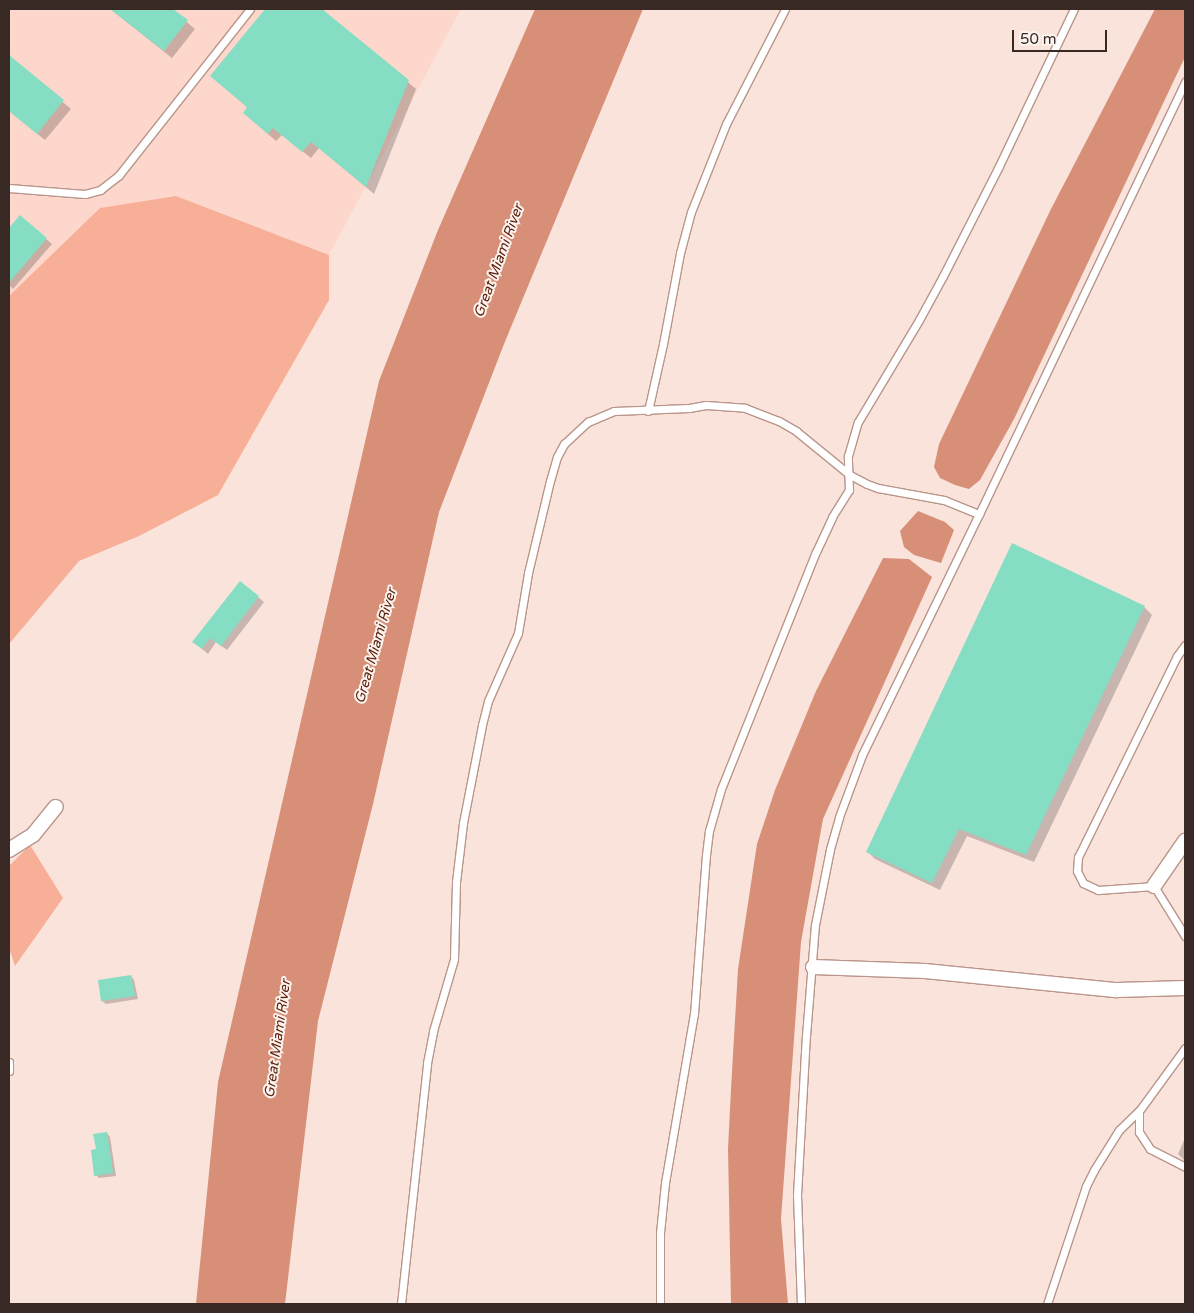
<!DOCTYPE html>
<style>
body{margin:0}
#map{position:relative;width:1194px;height:1313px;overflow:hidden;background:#fae3db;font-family:"Varela Round",sans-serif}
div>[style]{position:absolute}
.built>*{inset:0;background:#fdd7cb}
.green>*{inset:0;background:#f8af98}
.water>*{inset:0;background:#d78f78}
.shadow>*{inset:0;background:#0003}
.building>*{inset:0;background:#85dec4}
.roads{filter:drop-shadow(1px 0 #b9958a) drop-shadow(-1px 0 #b9958a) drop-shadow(0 1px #b9958a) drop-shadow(0 -1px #b9958a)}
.lane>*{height:7px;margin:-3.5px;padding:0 3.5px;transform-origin:3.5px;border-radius:3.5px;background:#fff}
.street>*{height:14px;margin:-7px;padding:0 7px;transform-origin:7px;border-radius:7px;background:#fff}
span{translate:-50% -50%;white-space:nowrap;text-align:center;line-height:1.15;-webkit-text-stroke:4px #fcf4f1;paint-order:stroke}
.water-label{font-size:14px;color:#602009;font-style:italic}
.frame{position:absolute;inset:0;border:10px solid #382925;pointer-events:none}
.scale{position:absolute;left:1012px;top:30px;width:95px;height:22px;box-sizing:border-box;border:2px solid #382925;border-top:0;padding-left:6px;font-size:15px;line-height:18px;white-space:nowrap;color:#382925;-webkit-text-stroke:4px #fcf4f1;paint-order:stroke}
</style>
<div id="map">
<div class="built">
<i style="clip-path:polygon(9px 9px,461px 9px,329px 255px,176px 196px,100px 208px,9px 296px)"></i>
</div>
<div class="green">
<i style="clip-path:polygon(176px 196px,329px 255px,329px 300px,218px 495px,139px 536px,79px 561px,9px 644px,9px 296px,100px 208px)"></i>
<i style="clip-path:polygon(30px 845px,63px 898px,15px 966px,9px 948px,9px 866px)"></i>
</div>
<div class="water">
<i style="clip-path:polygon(535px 9px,643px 9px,504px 344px,439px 512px,373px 804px,318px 1021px,285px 1304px,196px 1304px,218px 1082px,379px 381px,438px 230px)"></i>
<i style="clip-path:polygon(1155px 9px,1185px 9px,1185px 57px,1014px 419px,980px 480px,969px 489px,955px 485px,940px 478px,934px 467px,939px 444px,1051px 209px)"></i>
<i style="clip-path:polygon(918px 511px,945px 522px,954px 530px,941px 563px,914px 555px,904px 547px,900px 531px)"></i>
<i style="clip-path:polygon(883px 558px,909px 559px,932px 577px,823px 819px,801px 942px,781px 1219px,788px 1304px,731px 1304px,728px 1149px,731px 1089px,738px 969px,757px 844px,775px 790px,816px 691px)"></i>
</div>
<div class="shadow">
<i style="clip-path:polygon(110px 9px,171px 9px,195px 29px,172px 58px)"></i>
<i style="clip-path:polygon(267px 9px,320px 9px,416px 89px,374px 194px,319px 148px,311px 158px,282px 135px,276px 141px,244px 113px,248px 108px,211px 76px)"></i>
<i style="clip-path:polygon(9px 57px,71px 109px,45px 140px,9px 111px)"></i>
<i style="clip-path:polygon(20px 217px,52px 244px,13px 289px,9px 285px,9px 230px)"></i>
<i style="clip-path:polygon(258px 597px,264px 602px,227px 650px,216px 642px,208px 654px,194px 642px)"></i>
<i style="clip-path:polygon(1144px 607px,1152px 615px,1034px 862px,967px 836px,940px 890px,875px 859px,868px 852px)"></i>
<i style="clip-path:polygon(131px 976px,134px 980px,138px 999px,106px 1004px,102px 1001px,99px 982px)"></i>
<i style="clip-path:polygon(107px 1133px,110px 1137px,116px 1176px,99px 1178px,96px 1175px,97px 1150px)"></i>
<i style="clip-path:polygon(1185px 1138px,1185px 1161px,1178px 1154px)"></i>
</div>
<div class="building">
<i style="clip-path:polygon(110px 9px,173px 9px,188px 20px,164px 51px)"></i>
<i style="clip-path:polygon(265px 9px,322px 9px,409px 80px,366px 187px,311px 142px,302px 152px,273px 128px,268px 134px,243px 113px,247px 107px,210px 76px)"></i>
<i style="clip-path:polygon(9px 55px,64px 100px,37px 134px,9px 111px)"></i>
<i style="clip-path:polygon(20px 215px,47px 238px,9px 283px,9px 228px)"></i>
<i style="clip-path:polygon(1012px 543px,1145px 606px,1026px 855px,959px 829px,932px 883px,866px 852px)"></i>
<i style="clip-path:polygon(240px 581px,259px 596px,221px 646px,210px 638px,202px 649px,192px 642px)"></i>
<i style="clip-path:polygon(131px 975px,135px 996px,101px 1001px,98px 980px)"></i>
<i style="clip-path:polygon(107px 1132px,113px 1173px,94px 1176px,91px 1150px,96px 1149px,93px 1134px)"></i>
</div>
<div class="roads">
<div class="lane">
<i style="left:9px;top:188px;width:76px;rotate:4.5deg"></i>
<i style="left:85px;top:194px;width:16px;rotate:-15deg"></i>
<i style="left:100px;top:190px;width:24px;rotate:-38deg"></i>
<i style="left:119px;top:175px;width:211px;rotate:-51.7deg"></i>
<i style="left:648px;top:411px;width:69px;rotate:-77.4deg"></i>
<i style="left:663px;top:344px;width:93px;rotate:-79.4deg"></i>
<i style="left:680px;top:253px;width:42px;rotate:-75deg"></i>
<i style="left:691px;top:212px;width:95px;rotate:-68.3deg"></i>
<i style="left:726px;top:124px;width:129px;rotate:-62.8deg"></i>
<i style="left:1185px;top:645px;width:14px;rotate:126deg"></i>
<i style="left:1177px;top:656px;width:224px;rotate:116.2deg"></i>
<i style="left:1078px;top:857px;width:14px;rotate:94deg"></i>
<i style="left:1077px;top:871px;width:13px;rotate:63deg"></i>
<i style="left:1083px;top:883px;width:17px;rotate:25deg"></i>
<i style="left:1098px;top:890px;width:56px;rotate:-4.1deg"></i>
<i style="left:1154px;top:886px;width:59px;rotate:58.2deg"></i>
<i style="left:1185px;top:1048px;width:78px;rotate:126.1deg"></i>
<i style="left:1139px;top:1111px;width:21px;rotate:90deg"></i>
<i style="left:1139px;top:1132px;width:20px;rotate:57deg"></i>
<i style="left:1150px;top:1149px;width:39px;rotate:27deg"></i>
<i style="left:9px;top:1062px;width:9px;rotate:90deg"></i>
<i style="left:401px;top:1304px;width:242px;rotate:-83.8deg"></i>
<i style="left:427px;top:1063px;width:33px;rotate:-79deg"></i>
<i style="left:433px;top:1031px;width:75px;rotate:-73.7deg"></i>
<i style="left:454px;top:959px;width:77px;rotate:-88.5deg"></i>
<i style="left:456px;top:882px;width:59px;rotate:-83.2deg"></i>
<i style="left:463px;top:823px;width:100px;rotate:-79deg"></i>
<i style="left:482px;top:725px;width:25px;rotate:-76deg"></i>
<i style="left:488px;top:701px;width:74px;rotate:-66.2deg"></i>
<i style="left:518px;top:633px;width:61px;rotate:-80.5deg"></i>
<i style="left:528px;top:573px;width:95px;rotate:-76.6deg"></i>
<i style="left:550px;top:481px;width:25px;rotate:-74deg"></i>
<i style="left:557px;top:457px;width:15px;rotate:-62deg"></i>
<i style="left:564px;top:444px;width:33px;rotate:-43deg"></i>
<i style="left:588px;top:422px;width:28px;rotate:-23deg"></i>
<i style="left:614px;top:411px;width:75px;rotate:-2.3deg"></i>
<i style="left:689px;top:408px;width:17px;rotate:-10deg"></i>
<i style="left:706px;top:405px;width:39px;rotate:4deg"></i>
<i style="left:745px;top:408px;width:36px;rotate:21deg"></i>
<i style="left:779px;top:421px;width:20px;rotate:30deg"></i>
<i style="left:796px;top:431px;width:70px;rotate:39.2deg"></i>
<i style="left:850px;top:475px;width:19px;rotate:28deg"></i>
<i style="left:867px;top:484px;width:12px;rotate:20deg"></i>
<i style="left:878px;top:488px;width:67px;rotate:10.3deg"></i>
<i style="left:944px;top:500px;width:38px;rotate:22deg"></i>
<i style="left:979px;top:514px;width:479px;rotate:-64.5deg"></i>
<i style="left:660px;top:1304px;width:71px;rotate:-90deg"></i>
<i style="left:660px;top:1233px;width:50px;rotate:-84.3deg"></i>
<i style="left:665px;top:1183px;width:171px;rotate:-80.3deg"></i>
<i style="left:694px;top:1014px;width:159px;rotate:-85.7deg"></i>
<i style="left:706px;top:855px;width:24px;rotate:-83deg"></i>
<i style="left:709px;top:831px;width:44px;rotate:-74.1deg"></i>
<i style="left:721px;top:789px;width:255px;rotate:-68.2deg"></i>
<i style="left:816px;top:552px;width:38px;rotate:-65deg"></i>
<i style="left:832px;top:517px;width:32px;rotate:-58deg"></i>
<i style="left:849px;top:490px;width:34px;rotate:-92deg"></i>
<i style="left:848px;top:456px;width:35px;rotate:-74deg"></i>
<i style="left:858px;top:422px;width:119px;rotate:-59.1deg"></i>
<i style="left:919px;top:320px;width:50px;rotate:-61.4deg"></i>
<i style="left:943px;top:276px;width:121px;rotate:-63deg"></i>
<i style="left:998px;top:168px;width:176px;rotate:-64.5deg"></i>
<i style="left:801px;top:1304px;width:109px;rotate:-92.1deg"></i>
<i style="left:797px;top:1195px;width:159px;rotate:-86.8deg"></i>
<i style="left:806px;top:1036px;width:111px;rotate:-85.4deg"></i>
<i style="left:815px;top:925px;width:77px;rotate:-78.8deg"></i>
<i style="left:830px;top:849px;width:33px;rotate:-74deg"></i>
<i style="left:839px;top:817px;width:66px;rotate:-69.6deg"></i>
<i style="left:862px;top:755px;width:268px;rotate:-64.1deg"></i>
<i style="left:1047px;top:1304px;width:124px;rotate:-71.7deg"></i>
<i style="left:1086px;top:1186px;width:18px;rotate:-63deg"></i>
<i style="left:1094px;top:1170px;width:47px;rotate:-58deg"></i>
<i style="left:1119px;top:1130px;width:28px;rotate:-44deg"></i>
</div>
<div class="street">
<i style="left:9px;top:850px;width:28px;rotate:-32deg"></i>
<i style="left:33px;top:835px;width:36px;rotate:-51deg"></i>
<i style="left:1154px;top:886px;width:55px;rotate:-55.4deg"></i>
<i style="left:813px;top:967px;width:112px;rotate:2deg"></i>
<i style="left:925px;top:971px;width:193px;rotate:5.7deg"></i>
<i style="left:1117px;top:990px;width:68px;rotate:-1.7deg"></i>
</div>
</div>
<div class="water-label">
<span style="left:499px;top:261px;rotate:-70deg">Great Miami River</span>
<span style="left:376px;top:646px;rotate:-74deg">Great Miami River</span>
<span style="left:278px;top:1039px;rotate:-82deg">Great Miami River</span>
</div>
<div class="frame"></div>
<div class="scale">50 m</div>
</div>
